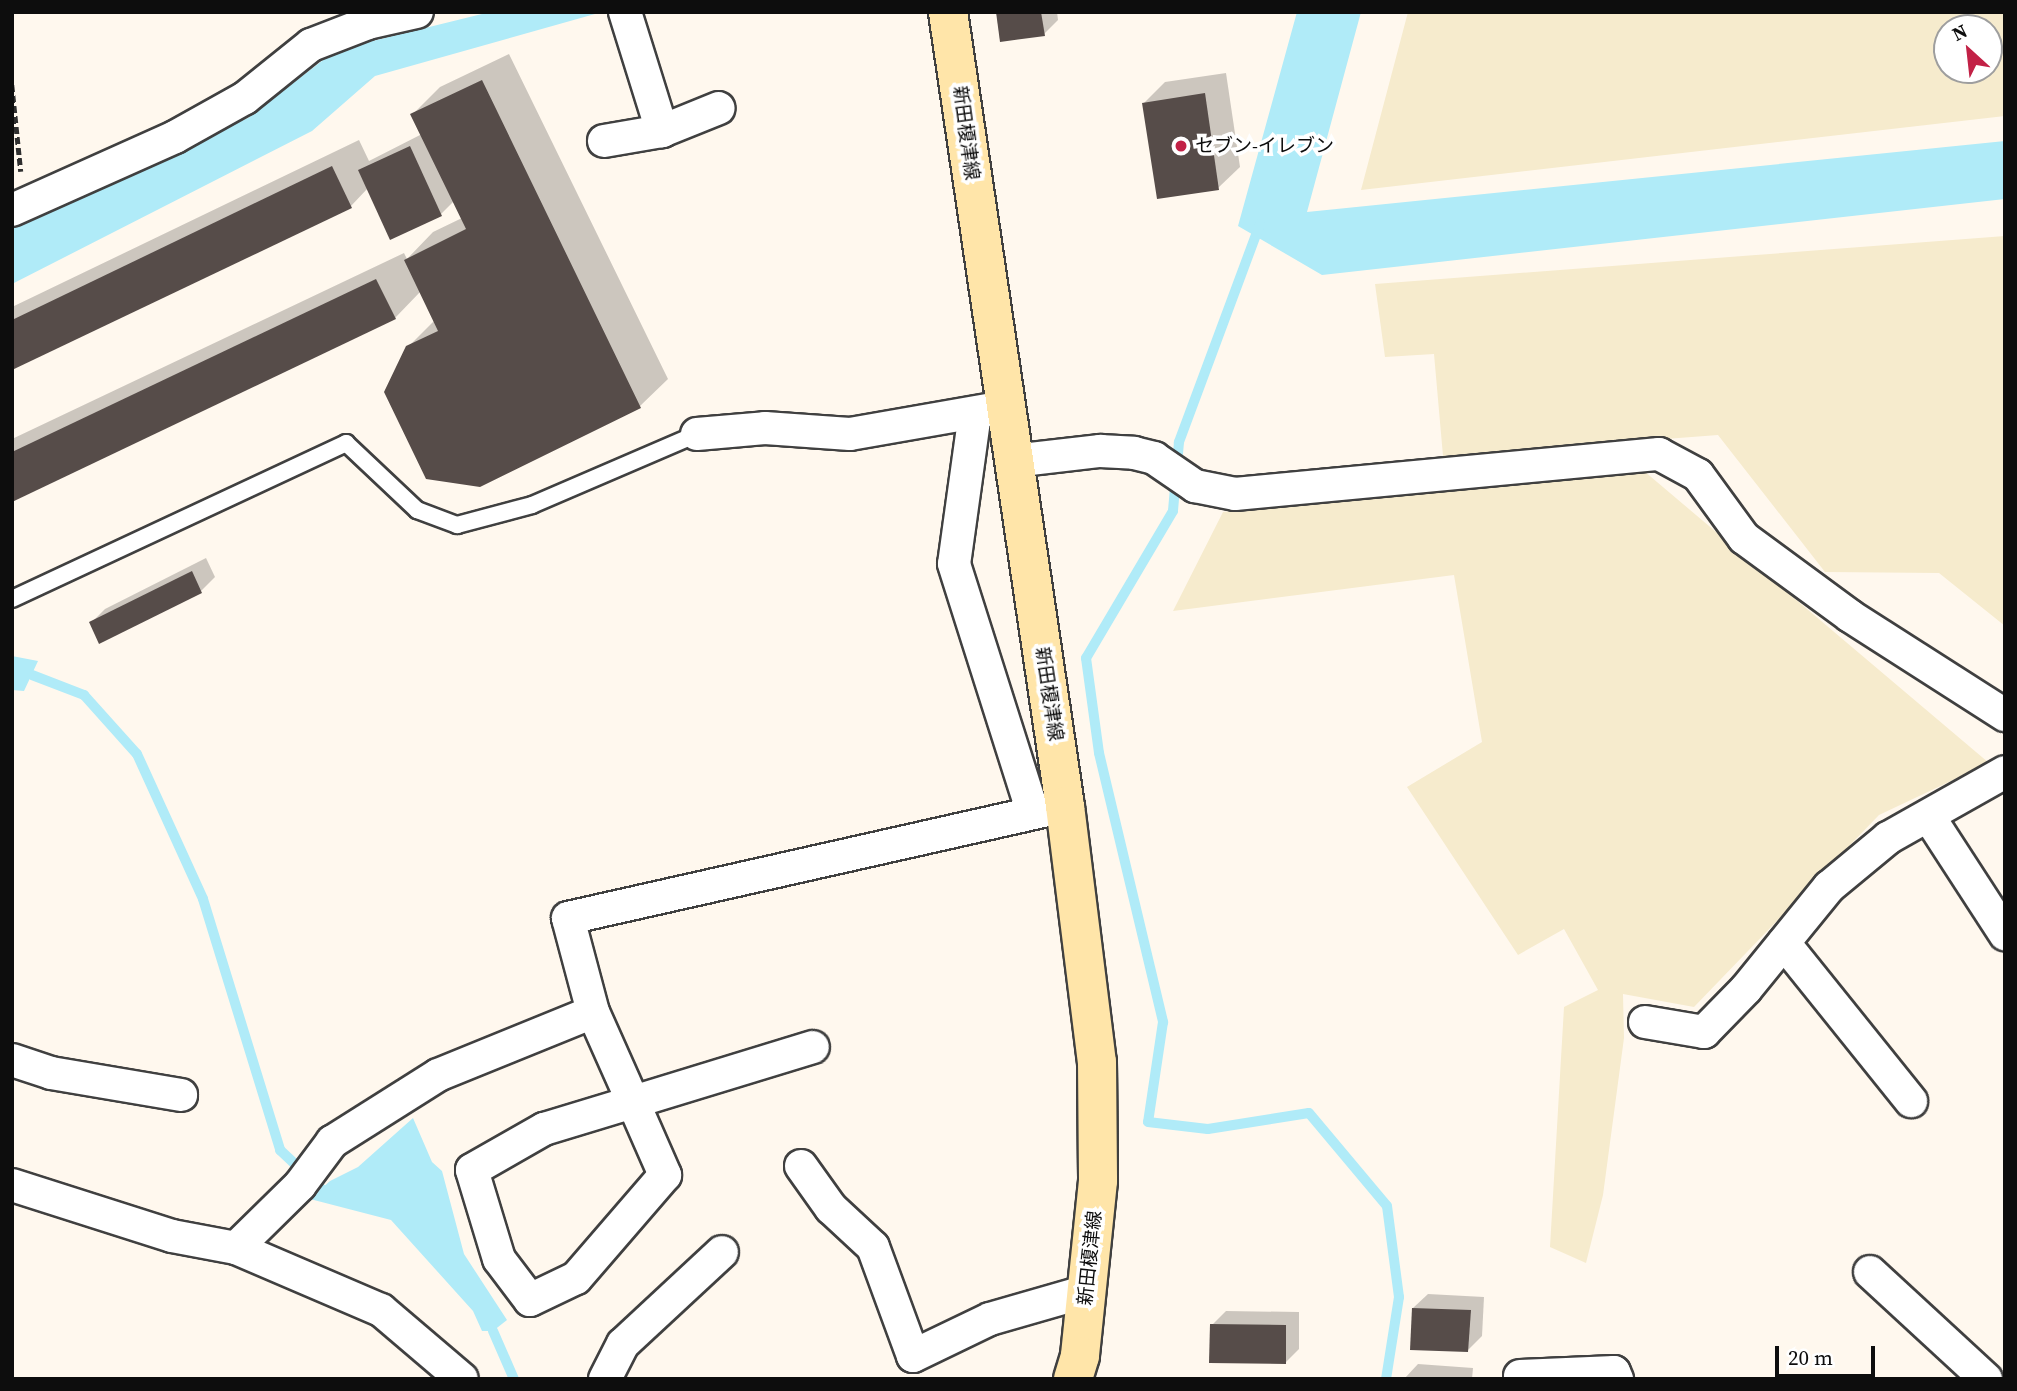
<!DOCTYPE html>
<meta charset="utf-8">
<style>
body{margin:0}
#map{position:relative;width:2017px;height:1391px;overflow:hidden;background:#fff8ee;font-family:"Source Serif 4","Noto Sans JP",serif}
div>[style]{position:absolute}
.farmland>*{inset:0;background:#f6ebcd}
.water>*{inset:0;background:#b0ebf8}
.shadow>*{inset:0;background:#0003}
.stream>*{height:10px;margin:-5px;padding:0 5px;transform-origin:5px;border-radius:5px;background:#b0ebf8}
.building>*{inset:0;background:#564c49}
.path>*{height:4.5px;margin-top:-2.25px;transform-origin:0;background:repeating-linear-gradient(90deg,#2f2f2f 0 7px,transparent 0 10.5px)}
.roads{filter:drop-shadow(2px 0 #404040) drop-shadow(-2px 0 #404040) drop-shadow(0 2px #404040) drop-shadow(0 -2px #404040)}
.lane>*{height:16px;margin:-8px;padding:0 8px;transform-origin:8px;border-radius:8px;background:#fff}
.street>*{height:32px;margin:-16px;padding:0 16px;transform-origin:16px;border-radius:16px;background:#fff}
.secondary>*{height:38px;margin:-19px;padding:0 19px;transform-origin:19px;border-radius:19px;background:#ffe5a9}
.dots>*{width:19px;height:19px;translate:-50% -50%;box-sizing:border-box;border:4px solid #fff;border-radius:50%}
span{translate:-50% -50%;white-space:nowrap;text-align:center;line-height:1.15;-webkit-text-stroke:7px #fff;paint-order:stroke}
.street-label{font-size:19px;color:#0d0d0d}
.poi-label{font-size:19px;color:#0d0d0d}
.left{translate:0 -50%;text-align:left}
.frame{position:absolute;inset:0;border:14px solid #0d0d0d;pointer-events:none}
.north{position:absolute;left:1933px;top:14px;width:70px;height:70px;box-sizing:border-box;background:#fff;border:2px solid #9e9e9e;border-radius:50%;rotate:333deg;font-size:19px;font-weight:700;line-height:28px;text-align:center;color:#0d0d0d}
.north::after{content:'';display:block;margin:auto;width:24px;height:32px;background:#c22146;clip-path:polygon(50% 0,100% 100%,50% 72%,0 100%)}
.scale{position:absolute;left:1775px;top:1346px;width:100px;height:32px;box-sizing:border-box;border:4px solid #0d0d0d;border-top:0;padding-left:9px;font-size:21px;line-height:24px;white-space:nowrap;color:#0d0d0d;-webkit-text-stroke:5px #fff;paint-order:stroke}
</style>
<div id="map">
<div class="farmland">
<i style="clip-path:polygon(evenodd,1408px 12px,2005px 12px,2005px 116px,1361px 190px,1408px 12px,1947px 28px,1989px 28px,1989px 70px,1947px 70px,1947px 28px)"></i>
<i style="clip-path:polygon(2005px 236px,2005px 626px,1939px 573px,1825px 572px,1718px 435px,1443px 456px,1434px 354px,1385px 357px,1375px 284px)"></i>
<i style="clip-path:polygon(1644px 471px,1989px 763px,1879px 815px,1694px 1007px,1623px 994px,1624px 1038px,1603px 1195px,1586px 1263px,1550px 1247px,1564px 1007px,1598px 990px,1564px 929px,1518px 955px,1407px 787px,1482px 742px,1454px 575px,1173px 611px,1223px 512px)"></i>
</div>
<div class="water">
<i style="clip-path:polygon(490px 12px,602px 12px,375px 76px,312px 131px,12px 284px,12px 222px,248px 118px,336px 50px)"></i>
<i style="clip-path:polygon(1297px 12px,1361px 12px,1307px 212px,2005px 141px,2005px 199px,1322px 275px,1238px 226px)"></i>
<i style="clip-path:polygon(12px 656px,38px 661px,24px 691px,12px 690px)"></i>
<i style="clip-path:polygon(413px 1118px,432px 1162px,442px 1171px,464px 1254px,507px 1320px,493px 1331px,482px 1331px,473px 1311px,391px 1220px,310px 1199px,330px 1181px,358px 1167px)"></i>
</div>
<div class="shadow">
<i style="clip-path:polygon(998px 12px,1057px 12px,1058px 20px,1044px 34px)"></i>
<i style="clip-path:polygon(509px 54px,668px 379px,640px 406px,479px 485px,408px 347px,435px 320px,421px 291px,395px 318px,12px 500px,12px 439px,404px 253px,407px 259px,433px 232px,462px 218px,454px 201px,441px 214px,368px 188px,351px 206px,12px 368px,12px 307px,359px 140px,369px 161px,422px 134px,412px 115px,440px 87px)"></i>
<i style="clip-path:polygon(1226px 73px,1240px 167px,1218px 188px,1144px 103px,1165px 82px)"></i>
<i style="clip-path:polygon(206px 558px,215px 577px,201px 591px,100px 642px,91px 623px,105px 609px)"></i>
<i style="clip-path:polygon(1428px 1294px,1484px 1297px,1482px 1336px,1468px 1350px,1413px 1308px)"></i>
<i style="clip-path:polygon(1226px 1311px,1299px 1312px,1299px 1349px,1285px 1363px,1212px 1325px)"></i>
<i style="clip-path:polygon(1418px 1364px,1473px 1368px,1472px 1379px,1404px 1379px)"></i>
</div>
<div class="stream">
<i style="left:1260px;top:224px;width:233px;rotate:110.4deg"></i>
<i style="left:1179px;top:442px;width:69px;rotate:95deg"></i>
<i style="left:1173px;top:511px;width:171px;rotate:120.6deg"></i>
<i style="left:1086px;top:658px;width:96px;rotate:82.2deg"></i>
<i style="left:1099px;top:753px;width:277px;rotate:76.6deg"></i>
<i style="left:1163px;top:1022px;width:101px;rotate:98.5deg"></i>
<i style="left:1148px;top:1122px;width:60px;rotate:6.7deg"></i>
<i style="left:1208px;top:1129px;width:102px;rotate:-9deg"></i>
<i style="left:1309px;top:1113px;width:121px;rotate:50deg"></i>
<i style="left:1387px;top:1206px;width:92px;rotate:82.5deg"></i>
<i style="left:1399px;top:1297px;width:83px;rotate:99deg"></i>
<i style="left:32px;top:675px;width:56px;rotate:21deg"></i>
<i style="left:84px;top:695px;width:79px;rotate:48.1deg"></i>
<i style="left:137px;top:754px;width:159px;rotate:65.5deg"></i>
<i style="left:203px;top:899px;width:263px;rotate:72.9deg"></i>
<i style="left:280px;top:1150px;width:69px;rotate:43.2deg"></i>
<i style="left:493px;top:1331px;width:52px;rotate:66.4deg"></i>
</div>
<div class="building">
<i style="clip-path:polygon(996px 12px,1041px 12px,1045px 36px,1000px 42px)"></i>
<i style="clip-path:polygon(482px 80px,641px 408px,480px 487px,426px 479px,384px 392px,406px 346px,438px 331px,404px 260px,466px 229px,410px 114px)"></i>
<i style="clip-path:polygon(1205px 93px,1219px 190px,1157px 199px,1142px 103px)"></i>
<i style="clip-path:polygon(410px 146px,442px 216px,390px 240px,358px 170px)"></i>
<i style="clip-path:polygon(332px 166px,352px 208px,12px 370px,12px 320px)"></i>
<i style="clip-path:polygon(376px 279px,396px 319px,12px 502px,12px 452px)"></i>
<i style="clip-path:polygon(192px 571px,202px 593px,99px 644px,89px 622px)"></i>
<i style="clip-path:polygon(1412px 1308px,1471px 1310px,1468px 1352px,1410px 1350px)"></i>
<i style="clip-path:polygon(1210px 1324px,1286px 1325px,1286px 1364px,1209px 1363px)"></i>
</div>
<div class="path">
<i style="left:12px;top:85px;width:87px;rotate:84.1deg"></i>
</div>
<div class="roads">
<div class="lane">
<i style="left:12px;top:599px;width:369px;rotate:-25deg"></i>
<i style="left:346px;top:443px;width:98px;rotate:43.3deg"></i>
<i style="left:417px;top:510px;width:43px;rotate:20.6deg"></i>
<i style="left:457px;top:525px;width:78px;rotate:-14.9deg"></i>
<i style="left:532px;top:505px;width:180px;rotate:-23.3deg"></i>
</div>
<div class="street">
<i style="left:625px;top:12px;width:125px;rotate:72.7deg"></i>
<i style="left:662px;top:131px;width:61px;rotate:-22deg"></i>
<i style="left:604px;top:141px;width:59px;rotate:-9.8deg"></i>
<i style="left:12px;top:210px;width:179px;rotate:-24.1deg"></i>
<i style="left:175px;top:137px;width:80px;rotate:-29.1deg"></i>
<i style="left:245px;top:98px;width:85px;rotate:-38.8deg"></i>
<i style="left:311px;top:45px;width:61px;rotate:-21.1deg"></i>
<i style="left:368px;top:23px;width:50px;rotate:-12.7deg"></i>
<i style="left:975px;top:413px;width:152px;rotate:97.9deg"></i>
<i style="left:954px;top:564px;width:261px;rotate:72.4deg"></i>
<i style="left:697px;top:434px;width:68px;rotate:-5deg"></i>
<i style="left:765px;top:428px;width:85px;rotate:4deg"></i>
<i style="left:850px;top:434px;width:145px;rotate:-9.9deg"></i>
<i style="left:1013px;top:461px;width:88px;rotate:-6.6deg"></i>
<i style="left:1100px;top:451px;width:34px;rotate:3deg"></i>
<i style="left:1134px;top:453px;width:21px;rotate:14deg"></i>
<i style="left:1154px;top:458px;width:50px;rotate:34.3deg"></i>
<i style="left:1195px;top:486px;width:41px;rotate:11.3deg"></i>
<i style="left:1235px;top:494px;width:426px;rotate:-5.4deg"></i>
<i style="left:1659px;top:454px;width:44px;rotate:28.3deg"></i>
<i style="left:1698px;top:475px;width:78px;rotate:53.9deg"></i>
<i style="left:1744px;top:538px;width:132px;rotate:36.3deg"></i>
<i style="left:1850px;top:616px;width:184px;rotate:32.6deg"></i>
<i style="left:1929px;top:817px;width:140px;rotate:57deg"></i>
<i style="left:1784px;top:943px;width:203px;rotate:51.2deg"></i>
<i style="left:593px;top:1012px;width:98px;rotate:66deg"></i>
<i style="left:633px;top:1102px;width:80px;rotate:66.3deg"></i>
<i style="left:665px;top:1175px;width:136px;rotate:130.8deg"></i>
<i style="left:576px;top:1278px;width:51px;rotate:154.4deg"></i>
<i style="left:530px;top:1300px;width:51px;rotate:-127.1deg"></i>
<i style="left:499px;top:1259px;width:93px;rotate:-106.9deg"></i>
<i style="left:472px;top:1170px;width:83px;rotate:-29.7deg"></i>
<i style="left:544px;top:1129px;width:93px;rotate:-16.9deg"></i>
<i style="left:633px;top:1102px;width:188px;rotate:-17deg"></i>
<i style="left:1645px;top:1022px;width:60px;rotate:9.6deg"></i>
<i style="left:1704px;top:1032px;width:60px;rotate:-45.7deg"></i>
<i style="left:1746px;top:989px;width:132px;rotate:-50.9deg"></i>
<i style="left:1829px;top:887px;width:77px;rotate:-39.7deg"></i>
<i style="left:1888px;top:838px;width:134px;rotate:-29.4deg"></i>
<i style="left:12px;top:1060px;width:41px;rotate:18.4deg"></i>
<i style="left:51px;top:1073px;width:132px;rotate:9.6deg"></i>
<i style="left:801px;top:1166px;width:52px;rotate:54.5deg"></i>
<i style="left:831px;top:1208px;width:57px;rotate:42.9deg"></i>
<i style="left:873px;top:1247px;width:116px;rotate:69.8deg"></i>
<i style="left:913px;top:1356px;width:85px;rotate:-25.7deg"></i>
<i style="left:990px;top:1319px;width:101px;rotate:-16.1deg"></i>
<i style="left:12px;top:1185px;width:168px;rotate:17.7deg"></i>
<i style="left:172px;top:1236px;width:65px;rotate:10.6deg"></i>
<i style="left:236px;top:1248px;width:158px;rotate:23.2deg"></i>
<i style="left:381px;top:1310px;width:106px;rotate:40.4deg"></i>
<i style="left:236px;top:1248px;width:90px;rotate:-44.5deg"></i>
<i style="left:300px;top:1185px;width:54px;rotate:-53.3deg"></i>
<i style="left:332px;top:1142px;width:125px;rotate:-32.3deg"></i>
<i style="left:438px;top:1075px;width:167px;rotate:-22.1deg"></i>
<i style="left:593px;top:1012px;width:97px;rotate:-104.9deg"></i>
<i style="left:568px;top:918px;width:509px;rotate:-12.7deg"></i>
<i style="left:1870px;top:1272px;width:158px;rotate:42.7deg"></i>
<i style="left:1520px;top:1376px;width:94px;rotate:-2.4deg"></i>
<i style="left:1614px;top:1372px;width:8px;rotate:67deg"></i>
<i style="left:605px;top:1379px;width:39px;rotate:-63deg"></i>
<i style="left:623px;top:1344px;width:135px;rotate:-42.9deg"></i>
</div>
<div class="secondary">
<i style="left:948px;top:12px;width:803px;rotate:81.62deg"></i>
<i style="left:1065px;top:806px;width:258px;rotate:82.9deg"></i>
<i style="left:1097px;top:1062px;width:119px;rotate:89.5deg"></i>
<i style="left:1098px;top:1181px;width:176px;rotate:95.9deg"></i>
<i style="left:1080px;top:1356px;width:24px;rotate:107deg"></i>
</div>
</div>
<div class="dots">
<i style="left:1181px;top:146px;background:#c22146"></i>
</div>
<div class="street-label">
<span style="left:966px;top:133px;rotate:82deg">新田榎津線</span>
<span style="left:1049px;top:694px;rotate:81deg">新田榎津線</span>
<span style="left:1090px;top:1258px;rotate:-84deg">新田榎津線</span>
</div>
<div class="poi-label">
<span class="left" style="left:1195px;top:146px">セブン-イレブン</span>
</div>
<div class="frame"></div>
<div class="north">N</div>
<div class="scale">20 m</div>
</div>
